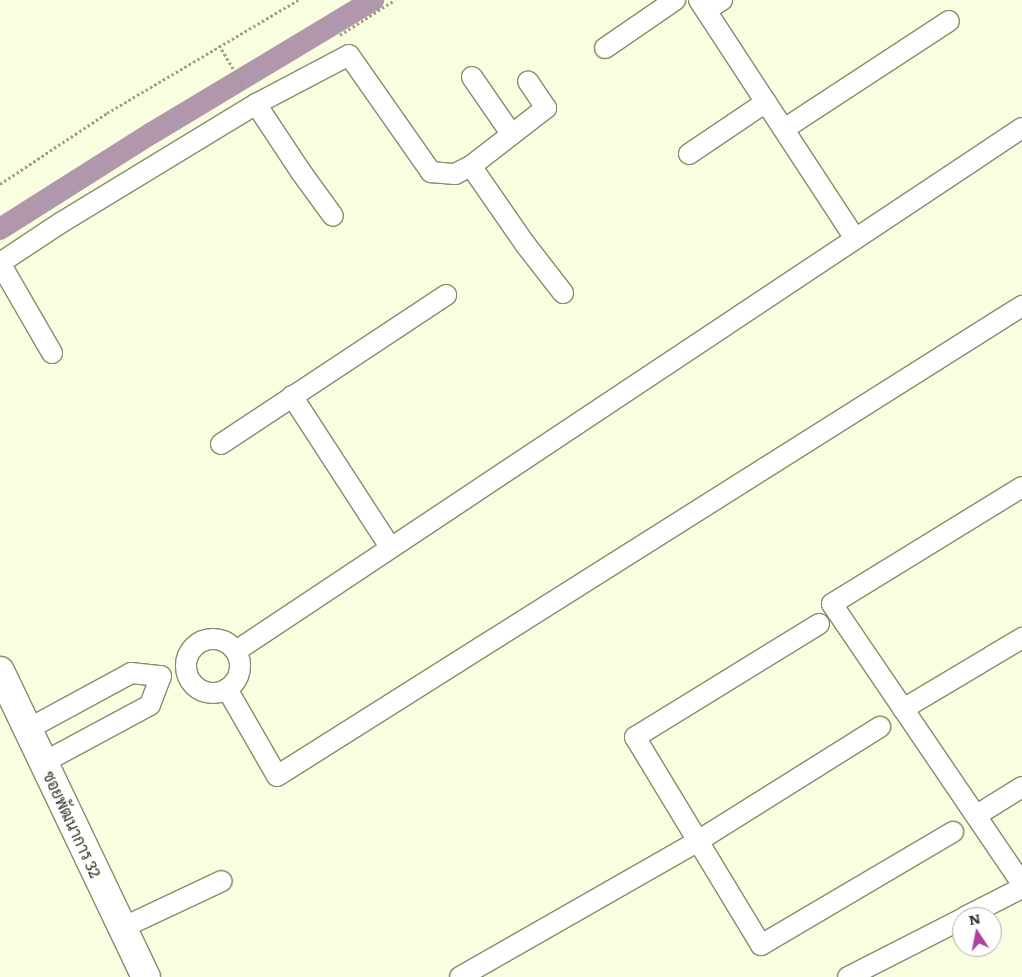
<!DOCTYPE html>
<meta charset="utf-8">
<style>
body{margin:0}
#map{position:relative;width:1022px;height:977px;overflow:hidden;background:#f9fee0;font-family:Literata,Sarabun,serif}
div>[style]{position:absolute}
.canal>*{height:22px;margin:-11px;padding:0 11px;transform-origin:11px;border-radius:11px;background:#b197ab}
.path>*{height:3px;margin-top:-1.5px;transform-origin:0;background:repeating-linear-gradient(90deg,#9b9f88 0 2.5px,transparent 0 5px)}
.roads{filter:drop-shadow(1px 0 #878d6b) drop-shadow(-1px 0 #878d6b) drop-shadow(0 1px #878d6b) drop-shadow(0 -1px #878d6b)}
.street>*{height:20px;margin:-10px;padding:0 10px;transform-origin:10px;border-radius:10px;background:#fff}
.street>.ring{margin:-10px;padding:0;box-sizing:content-box;background:none;border:20px solid #fff;border-radius:50%}
.secondary>*{height:28px;margin:-14px;padding:0 14px;transform-origin:14px;border-radius:14px;background:#fff}
span{translate:-50% -50%;white-space:nowrap;text-align:center;line-height:1.15;-webkit-text-stroke:5px #fff;paint-order:stroke}
.street-label{font-size:16px;color:#333627}
.north{position:absolute;left:952px;top:907px;width:50px;height:50px;box-sizing:border-box;background:#fff;border:1px solid #adafa9;border-radius:50%;rotate:349deg;font-size:14px;font-weight:700;line-height:20px;text-align:center;color:#333627}
.north::after{content:'';display:block;margin:auto;width:18px;height:22px;background:#ae3f9d;clip-path:polygon(50% 0,100% 100%,50% 72%,0 100%)}
</style>
<div id="map">
<div class="canal">
<i style="left:0;top:229px;width:180px;rotate:-32.3deg"></i>
<i style="left:152px;top:133px;width:258px;rotate:-31deg"></i>
</div>
<div class="path">
<i style="left:340px;top:35px;width:65px;rotate:-32.5deg"></i>
<i style="left:219px;top:45px;width:49px;rotate:59.2deg"></i>
<i style="left:0;top:184px;width:128px;rotate:-33.6deg"></i>
<i style="left:107px;top:113px;width:222px;rotate:-30.6deg"></i>
</div>
<div class="roads">
<div class="street">
<i style="left:699px;top:0;width:285px;rotate:56.8deg"></i>
<i style="left:706px;top:10px;width:19px;rotate:-32deg"></i>
<i style="left:605px;top:48px;width:85px;rotate:-34.4deg"></i>
<i style="left:472px;top:77px;width:70px;rotate:55.4deg"></i>
<i style="left:256px;top:104px;width:82px;rotate:56.5deg"></i>
<i style="left:301px;top:172px;width:54px;rotate:54deg"></i>
<i style="left:784px;top:129px;width:197px;rotate:-33.2deg"></i>
<i style="left:689px;top:154px;width:93px;rotate:-34deg"></i>
<i style="left:471px;top:166px;width:95px;rotate:-37.7deg"></i>
<i style="left:546px;top:108px;width:32px;rotate:-124deg"></i>
<i style="left:0;top:263px;width:74px;rotate:-33.5deg"></i>
<i style="left:62px;top:222px;width:227px;rotate:-31.3deg"></i>
<i style="left:256px;top:104px;width:105px;rotate:-27.8deg"></i>
<i style="left:349px;top:55px;width:143px;rotate:55deg"></i>
<i style="left:431px;top:172px;width:24px;rotate:5deg"></i>
<i style="left:455px;top:174px;width:18px;rotate:-27deg"></i>
<i style="left:471px;top:166px;width:95px;rotate:55.3deg"></i>
<i style="left:525px;top:244px;width:62px;rotate:52.2deg"></i>
<i style="left:0;top:263px;width:104px;rotate:60deg"></i>
<i style="left:292px;top:396px;width:180px;rotate:57deg"></i>
<i style="left:221px;top:444px;width:270px;rotate:-33.5deg"></i>
<i style="left:1022px;top:487px;width:223px;rotate:148.4deg"></i>
<i style="left:832px;top:604px;width:338px;rotate:55.8deg"></i>
<i style="left:819px;top:624px;width:216px;rotate:148.4deg"></i>
<i style="left:635px;top:737px;width:243px;rotate:58.8deg"></i>
<i style="left:761px;top:945px;width:223px;rotate:-30.5deg"></i>
<i class="ring" style="left:186px;top:639px;width:34px;height:34px"></i>
<i style="left:236px;top:651px;width:944px;rotate:-33.64deg"></i>
<i style="left:227px;top:689px;width:100px;rotate:60.1deg"></i>
<i style="left:277px;top:776px;width:881px;rotate:-32.25deg"></i>
<i style="left:903px;top:709px;width:139px;rotate:-30.8deg"></i>
<i style="left:28px;top:729px;width:117px;rotate:-28.5deg"></i>
<i style="left:131px;top:673px;width:30px;rotate:6deg"></i>
<i style="left:161px;top:676px;width:31px;rotate:111deg"></i>
<i style="left:150px;top:705px;width:120px;rotate:151.7deg"></i>
<i style="left:977px;top:815px;width:53px;rotate:-31.9deg"></i>
<i style="left:965px;top:917px;width:64px;rotate:-27deg"></i>
<i style="left:122px;top:928px;width:110px;rotate:-25.2deg"></i>
<i style="left:460px;top:977px;width:274px;rotate:-29.7deg"></i>
<i style="left:698px;top:841px;width:215px;rotate:-32.1deg"></i>
<i style="left:848px;top:977px;width:128px;rotate:-27deg"></i>
</div>
<div class="secondary">
<i style="left:0;top:671px;width:339px;rotate:64.5deg"></i>
</div>
</div>
<div class="street-label">
<span style="left:73px;top:824px;rotate:65deg">ซอยพัฒนาการ 32</span>
</div>
<div class="north">N</div>
</div>
